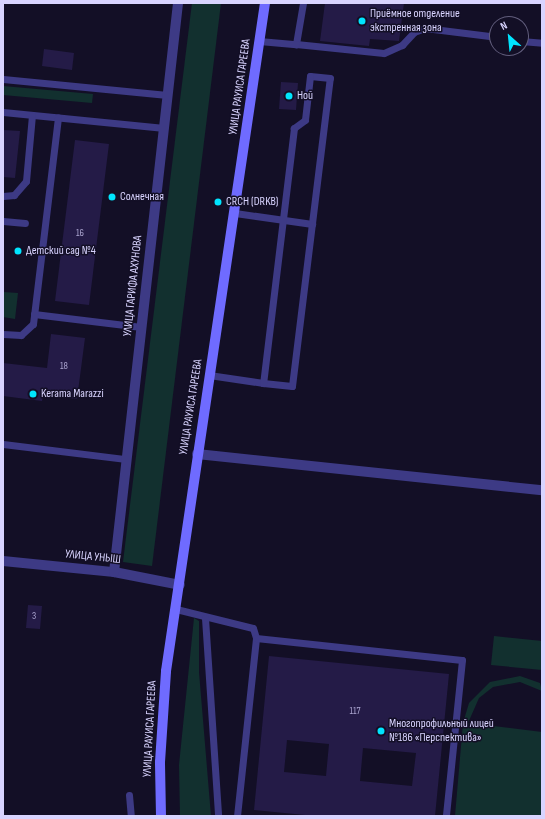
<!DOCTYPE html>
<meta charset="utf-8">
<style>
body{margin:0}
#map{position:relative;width:545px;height:819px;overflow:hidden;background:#130f26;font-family:"Sofia Sans Condensed",sans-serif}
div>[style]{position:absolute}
.green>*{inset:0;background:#12302f}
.building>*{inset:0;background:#241b47}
.lane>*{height:7px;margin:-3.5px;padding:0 3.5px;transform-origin:3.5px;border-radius:3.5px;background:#3d3a85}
.street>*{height:10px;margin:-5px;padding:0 5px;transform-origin:5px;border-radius:5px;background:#3d3a85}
.secondary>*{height:10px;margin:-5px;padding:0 5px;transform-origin:5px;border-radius:5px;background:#6f6bff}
.dots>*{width:11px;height:11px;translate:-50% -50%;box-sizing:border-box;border:2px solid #130f26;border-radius:50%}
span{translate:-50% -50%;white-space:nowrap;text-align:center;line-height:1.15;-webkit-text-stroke:3px #130f26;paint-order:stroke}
.number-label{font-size:10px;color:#aca6d1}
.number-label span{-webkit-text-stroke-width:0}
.poi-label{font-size:12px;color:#d9d4ff}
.left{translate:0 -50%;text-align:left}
.street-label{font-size:12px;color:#d9d4ff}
.frame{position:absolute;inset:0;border:4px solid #d9d4ff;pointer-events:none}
.north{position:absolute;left:489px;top:16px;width:40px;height:40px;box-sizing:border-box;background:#130f26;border:1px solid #625e7d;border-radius:50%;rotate:333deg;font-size:11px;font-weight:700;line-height:16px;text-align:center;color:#d9d4ff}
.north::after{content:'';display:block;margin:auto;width:14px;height:18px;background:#00e5ff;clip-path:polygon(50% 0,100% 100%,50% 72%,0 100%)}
</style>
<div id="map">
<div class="green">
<i style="clip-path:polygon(192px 3px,221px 3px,152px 566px,123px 562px)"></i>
<i style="clip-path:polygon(3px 86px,93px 94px,92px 103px,3px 95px)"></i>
<i style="clip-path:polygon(3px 292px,18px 293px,15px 319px,3px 317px)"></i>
<i style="clip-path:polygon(194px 618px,199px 621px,199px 672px,211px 816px,180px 816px,179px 765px)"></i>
<i style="clip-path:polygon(494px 636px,542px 641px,542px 670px,491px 665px)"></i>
<i style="clip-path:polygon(520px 676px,540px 683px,542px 691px,520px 682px,493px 687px,479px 698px,468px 723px,542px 732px,542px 816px,455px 816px,463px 723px,469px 703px,490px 682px)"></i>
</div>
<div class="building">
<i style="clip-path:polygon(325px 3px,404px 3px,399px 41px,370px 39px,369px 46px,320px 41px)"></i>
<i style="clip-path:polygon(44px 49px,74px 53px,72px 70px,42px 66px)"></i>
<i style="clip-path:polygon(281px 82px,298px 83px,296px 110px,279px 109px)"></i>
<i style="clip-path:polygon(3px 130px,20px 131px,15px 178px,3px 177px)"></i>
<i style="clip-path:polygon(75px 140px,109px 144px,89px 305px,55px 301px)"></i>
<i style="clip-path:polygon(51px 334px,85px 338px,77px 399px,43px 395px,42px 401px,3px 396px,3px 363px,47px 368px)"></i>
<i style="clip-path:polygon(28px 605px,42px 606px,40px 629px,26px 628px)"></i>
<i style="clip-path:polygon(evenodd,269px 656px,449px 674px,435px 816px,315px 816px,254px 810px,269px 656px,287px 740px,329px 744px,326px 776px,284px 772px,287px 740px,269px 656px,363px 748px,416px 753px,412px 786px,360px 781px,363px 748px)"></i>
</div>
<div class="lane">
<i style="left:303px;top:3px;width:42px;rotate:99.7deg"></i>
<i style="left:296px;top:44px;width:88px;rotate:5.8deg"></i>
<i style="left:384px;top:53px;width:20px;rotate:-24deg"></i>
<i style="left:402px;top:45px;width:18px;rotate:-47deg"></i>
<i style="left:414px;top:32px;width:12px;rotate:-20deg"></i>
<i style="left:425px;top:28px;width:73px;rotate:7.1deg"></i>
<i style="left:259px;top:41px;width:37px;rotate:5deg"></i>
<i style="left:521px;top:41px;width:21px;rotate:5deg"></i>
<i style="left:3px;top:79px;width:165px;rotate:5.6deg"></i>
<i style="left:3px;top:112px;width:162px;rotate:5.7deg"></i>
<i style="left:3px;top:196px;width:11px;rotate:-5deg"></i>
<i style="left:14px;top:195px;width:18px;rotate:-49deg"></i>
<i style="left:26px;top:181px;width:66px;rotate:-84.8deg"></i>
<i style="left:235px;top:213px;width:78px;rotate:8.1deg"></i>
<i style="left:3px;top:221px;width:22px;rotate:5deg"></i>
<i style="left:34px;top:314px;width:108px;rotate:6.9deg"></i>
<i style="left:3px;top:334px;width:18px;rotate:3deg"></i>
<i style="left:21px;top:335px;width:16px;rotate:-43deg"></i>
<i style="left:33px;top:324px;width:208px;rotate:-83.1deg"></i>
<i style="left:209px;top:375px;width:55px;rotate:8.4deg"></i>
<i style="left:263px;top:383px;width:29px;rotate:6deg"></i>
<i style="left:292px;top:386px;width:310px;rotate:-83deg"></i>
<i style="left:330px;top:78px;width:20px;rotate:-174deg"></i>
<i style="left:310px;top:76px;width:44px;rotate:96.5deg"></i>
<i style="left:305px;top:120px;width:14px;rotate:144deg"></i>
<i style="left:294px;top:128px;width:257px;rotate:96.9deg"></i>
<i style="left:3px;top:444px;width:124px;rotate:7deg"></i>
<i style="left:176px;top:609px;width:79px;rotate:13.9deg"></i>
<i style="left:253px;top:628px;width:10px;rotate:73deg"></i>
<i style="left:205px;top:618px;width:198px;rotate:86.2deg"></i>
<i style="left:129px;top:795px;width:21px;rotate:85deg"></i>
<i style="left:237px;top:816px;width:179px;rotate:-83.9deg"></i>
<i style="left:256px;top:638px;width:207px;rotate:6.1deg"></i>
<i style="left:462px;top:660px;width:157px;rotate:95.9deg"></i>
</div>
<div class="street">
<i style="left:197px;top:454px;width:347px;rotate:6deg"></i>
<i style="left:3px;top:561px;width:112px;rotate:5.7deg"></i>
<i style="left:114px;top:572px;width:67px;rotate:11.1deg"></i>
<i style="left:114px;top:572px;width:573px;rotate:-83.58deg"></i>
</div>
<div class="secondary">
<i style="left:161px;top:816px;width:54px;rotate:-91.1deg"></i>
<i style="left:160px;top:762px;width:91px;rotate:-86.2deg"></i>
<i style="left:166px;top:671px;width:675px;rotate:-81.57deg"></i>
</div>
<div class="dots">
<i style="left:362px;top:21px;background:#00e5ff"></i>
<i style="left:289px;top:96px;background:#00e5ff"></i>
<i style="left:112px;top:197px;background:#00e5ff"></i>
<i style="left:218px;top:202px;background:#00e5ff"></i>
<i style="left:18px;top:251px;background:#00e5ff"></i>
<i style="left:33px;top:394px;background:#00e5ff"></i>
<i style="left:381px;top:731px;background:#00e5ff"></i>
</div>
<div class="number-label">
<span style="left:80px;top:234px">16</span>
<span style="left:64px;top:367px">18</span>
<span style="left:34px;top:617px">3</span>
<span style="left:355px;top:712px">117</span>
</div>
<div class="poi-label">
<span class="left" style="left:370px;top:21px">Приёмное отделение<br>экстренная зона</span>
<span class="left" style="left:297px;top:96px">Ной</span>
<span class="left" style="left:120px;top:197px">Солнечная</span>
<span class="left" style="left:226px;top:202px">CRCH (DRKB)</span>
<span class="left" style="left:26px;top:251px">Детский сад №4</span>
<span class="left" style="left:41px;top:394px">Kerama Marazzi</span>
<span class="left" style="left:389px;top:731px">Многопрофильный лицей<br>№186 «Перспектива»</span>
</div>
<div class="street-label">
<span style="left:240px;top:87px;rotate:-82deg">УЛИЦА РАУИСА ГАРЕЕВА</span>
<span style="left:133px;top:286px;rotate:-84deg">УЛИЦА ГАРИФА АХУНОВА</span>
<span style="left:191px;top:407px;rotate:-81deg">УЛИЦА РАУИСА ГАРЕЕВА</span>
<span style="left:93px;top:557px;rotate:6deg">УЛИЦА УНЫШ</span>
<span style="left:150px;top:729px;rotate:-87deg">УЛИЦА РАУИСА ГАРЕЕВА</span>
</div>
<div class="frame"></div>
<div class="north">N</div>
</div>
